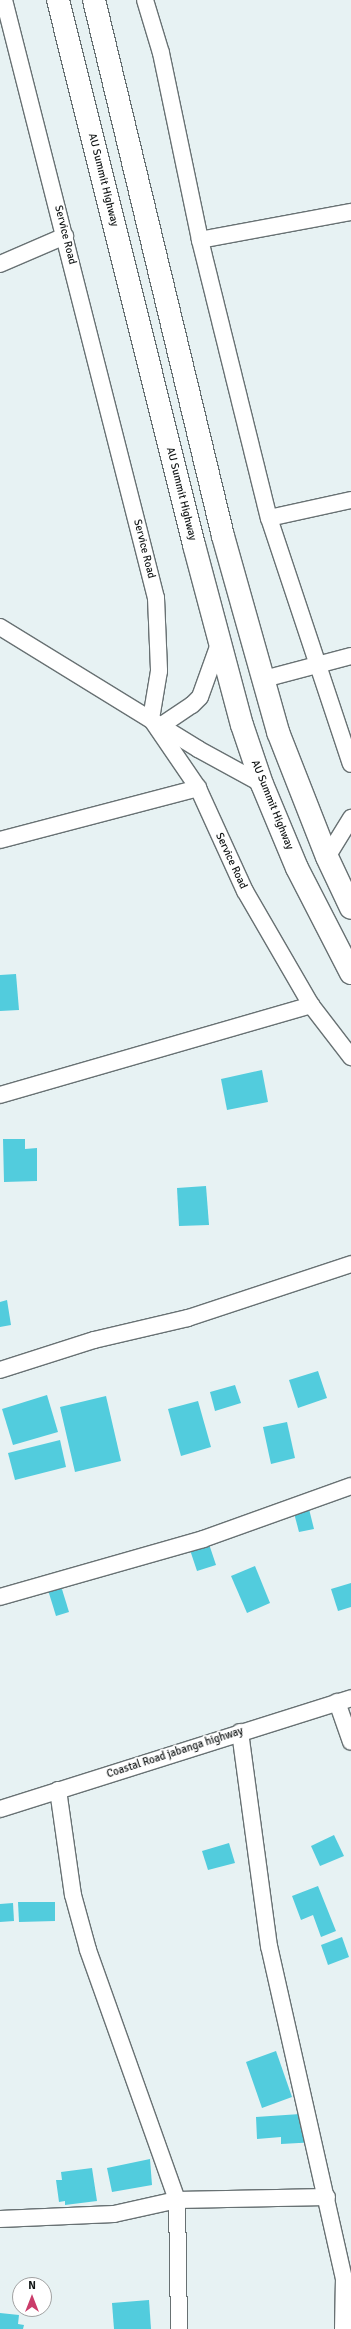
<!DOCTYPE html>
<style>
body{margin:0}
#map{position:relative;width:351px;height:2329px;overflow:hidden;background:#e7f2f3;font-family:Signika,sans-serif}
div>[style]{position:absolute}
.building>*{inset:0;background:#52ccdd}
.roads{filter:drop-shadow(1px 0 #687173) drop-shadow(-1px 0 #687173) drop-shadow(0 1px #687173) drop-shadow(0 -1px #687173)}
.street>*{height:16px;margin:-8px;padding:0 8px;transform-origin:8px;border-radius:8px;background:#fff}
.primary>*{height:22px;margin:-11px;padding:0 11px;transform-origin:11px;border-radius:11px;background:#fff}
span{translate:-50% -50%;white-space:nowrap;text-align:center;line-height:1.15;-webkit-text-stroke:3.5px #fff;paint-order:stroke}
.street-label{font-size:11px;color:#131717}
.north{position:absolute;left:12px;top:2277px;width:40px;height:40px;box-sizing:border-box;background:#fff;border:1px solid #a1a2a2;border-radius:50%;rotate:0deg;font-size:11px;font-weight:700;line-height:16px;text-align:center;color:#131717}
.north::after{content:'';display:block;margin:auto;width:14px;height:18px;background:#ca3c6a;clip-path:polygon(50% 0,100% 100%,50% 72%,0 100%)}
</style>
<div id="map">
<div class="building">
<i style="clip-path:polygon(16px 974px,19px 1010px,0 1011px,0 975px)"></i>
<i style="clip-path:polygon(262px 1070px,268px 1102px,227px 1110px,221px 1079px)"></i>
<i style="clip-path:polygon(3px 1139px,25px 1139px,25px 1149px,37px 1148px,37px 1181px,4px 1182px)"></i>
<i style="clip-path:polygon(206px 1186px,209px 1225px,179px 1226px,177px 1188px)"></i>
<i style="clip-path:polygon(7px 1300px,11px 1325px,0 1327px,0 1302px)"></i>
<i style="clip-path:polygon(318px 1371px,327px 1398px,298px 1408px,289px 1380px)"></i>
<i style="clip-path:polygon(235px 1385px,241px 1403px,215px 1411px,210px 1392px)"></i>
<i style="clip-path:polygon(47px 1395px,58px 1432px,13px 1445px,2px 1409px)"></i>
<i style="clip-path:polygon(106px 1396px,121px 1461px,75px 1472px,60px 1407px)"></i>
<i style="clip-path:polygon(198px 1401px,211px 1447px,181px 1456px,168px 1409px)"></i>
<i style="clip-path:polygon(287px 1422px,295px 1458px,271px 1464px,263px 1427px)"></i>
<i style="clip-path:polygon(60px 1440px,66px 1467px,15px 1480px,8px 1453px)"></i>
<i style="clip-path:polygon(309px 1509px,314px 1529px,299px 1532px,294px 1513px)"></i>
<i style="clip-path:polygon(209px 1544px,216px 1565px,197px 1571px,190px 1550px)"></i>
<i style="clip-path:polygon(255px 1566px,270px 1603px,247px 1613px,231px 1576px)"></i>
<i style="clip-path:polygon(351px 1583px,351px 1607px,338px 1611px,331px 1589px)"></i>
<i style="clip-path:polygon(61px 1586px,69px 1612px,56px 1616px,48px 1590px)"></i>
<i style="clip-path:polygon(334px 1835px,344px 1856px,320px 1866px,311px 1846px)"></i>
<i style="clip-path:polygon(229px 1843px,235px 1863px,208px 1870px,202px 1851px)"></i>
<i style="clip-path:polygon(318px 1886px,336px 1931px,321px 1937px,313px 1915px,301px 1920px,292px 1896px)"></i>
<i style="clip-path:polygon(18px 1902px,55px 1902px,55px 1921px,19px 1922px)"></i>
<i style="clip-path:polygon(13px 1903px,14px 1921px,0 1922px,0 1904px)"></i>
<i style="clip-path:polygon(342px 1937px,349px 1957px,328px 1965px,321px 1945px)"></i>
<i style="clip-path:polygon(276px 2051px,292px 2097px,262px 2108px,246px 2062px)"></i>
<i style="clip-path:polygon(315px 2113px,317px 2142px,281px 2144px,281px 2137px,257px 2139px,256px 2117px)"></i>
<i style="clip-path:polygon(150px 2159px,152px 2185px,112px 2192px,107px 2168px)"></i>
<i style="clip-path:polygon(92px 2168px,97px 2201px,65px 2205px,65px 2201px,59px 2202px,56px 2180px,62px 2180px,61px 2172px)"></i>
<i style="clip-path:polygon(149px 2300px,151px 2329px,114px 2329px,112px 2303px)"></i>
<i style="clip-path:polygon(0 2313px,19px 2315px,18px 2324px,24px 2325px,23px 2329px,0 2329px)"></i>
</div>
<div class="roads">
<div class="street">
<i style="left:4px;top:0;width:617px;rotate:75.74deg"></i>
<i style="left:156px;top:598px;width:73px;rotate:87.6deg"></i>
<i style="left:159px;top:671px;width:49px;rotate:99.5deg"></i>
<i style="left:151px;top:719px;width:83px;rotate:55.7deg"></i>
<i style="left:198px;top:788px;width:113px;rotate:65.5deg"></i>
<i style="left:245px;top:891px;width:132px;rotate:59.9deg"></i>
<i style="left:311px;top:1005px;width:66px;rotate:52.4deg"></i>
<i style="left:145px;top:0;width:55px;rotate:73.2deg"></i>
<i style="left:161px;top:53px;width:191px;rotate:78.2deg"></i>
<i style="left:200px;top:240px;width:286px;rotate:76.1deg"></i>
<i style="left:269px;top:518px;width:259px;rotate:71.6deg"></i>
<i style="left:200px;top:240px;width:154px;rotate:-10.5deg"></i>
<i style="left:0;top:264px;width:71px;rotate:-23.3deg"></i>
<i style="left:269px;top:518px;width:84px;rotate:-12.4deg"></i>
<i style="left:0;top:627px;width:233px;rotate:31.6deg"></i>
<i style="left:198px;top:749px;width:73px;rotate:28.7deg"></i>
<i style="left:264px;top:679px;width:90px;rotate:-14.8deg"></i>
<i style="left:162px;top:725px;width:36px;rotate:-34deg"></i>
<i style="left:192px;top:705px;width:11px;rotate:-45deg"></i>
<i style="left:200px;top:697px;width:59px;rotate:-70.3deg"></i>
<i style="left:0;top:840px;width:205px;rotate:-14.7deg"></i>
<i style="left:327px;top:857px;width:46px;rotate:-58.4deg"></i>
<i style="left:0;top:1095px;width:324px;rotate:-16.1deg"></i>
<i style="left:0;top:1370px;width:99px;rotate:-17.7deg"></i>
<i style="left:94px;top:1340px;width:97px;rotate:-13.2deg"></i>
<i style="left:188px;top:1318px;width:172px;rotate:-18.3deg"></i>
<i style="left:0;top:1597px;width:211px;rotate:-15.9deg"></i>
<i style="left:203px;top:1539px;width:157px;rotate:-19.7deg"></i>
<i style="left:337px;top:1702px;width:42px;rotate:70.7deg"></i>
<i style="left:240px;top:1732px;width:216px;rotate:82.3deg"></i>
<i style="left:269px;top:1946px;width:340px;rotate:77.3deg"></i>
<i style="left:344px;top:2278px;width:51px;rotate:91.1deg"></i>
<i style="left:58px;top:1790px;width:106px;rotate:81.9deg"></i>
<i style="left:73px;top:1895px;width:57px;rotate:74.7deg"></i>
<i style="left:88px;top:1950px;width:265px;rotate:70.4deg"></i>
<i style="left:177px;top:2200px;width:129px;rotate:89.1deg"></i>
<i style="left:0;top:1809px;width:368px;rotate:-17.5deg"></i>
<i style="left:0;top:2219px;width:114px;rotate:-2.5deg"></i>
<i style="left:114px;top:2214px;width:65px;rotate:-12.5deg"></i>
<i style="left:177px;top:2200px;width:150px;rotate:-1.1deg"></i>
</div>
<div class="primary">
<i style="left:58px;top:0;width:562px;rotate:75.99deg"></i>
<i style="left:194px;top:545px;width:186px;rotate:75.1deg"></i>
<i style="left:242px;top:725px;width:62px;rotate:71.3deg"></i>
<i style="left:262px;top:784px;width:91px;rotate:67.4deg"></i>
<i style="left:297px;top:868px;width:118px;rotate:62.8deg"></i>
<i style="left:94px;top:0;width:551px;rotate:76.47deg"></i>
<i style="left:223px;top:536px;width:204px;rotate:74.3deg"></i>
<i style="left:278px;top:732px;width:134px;rotate:68.6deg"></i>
<i style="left:327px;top:857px;width:56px;rotate:64.8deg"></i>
</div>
</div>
<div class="street-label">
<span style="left:103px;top:180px;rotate:76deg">AU Summit Highway</span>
<span style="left:65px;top:235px;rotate:76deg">Service Road</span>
<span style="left:181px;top:494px;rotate:76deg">AU Summit Highway</span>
<span style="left:144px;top:549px;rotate:76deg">Service Road</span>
<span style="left:272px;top:805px;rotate:68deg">AU Summit Highway</span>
<span style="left:231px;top:861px;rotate:65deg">Service Road</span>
<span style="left:175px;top:1753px;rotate:-18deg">Coastal Road jabanga highway</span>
</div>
<div class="north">N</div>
</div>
